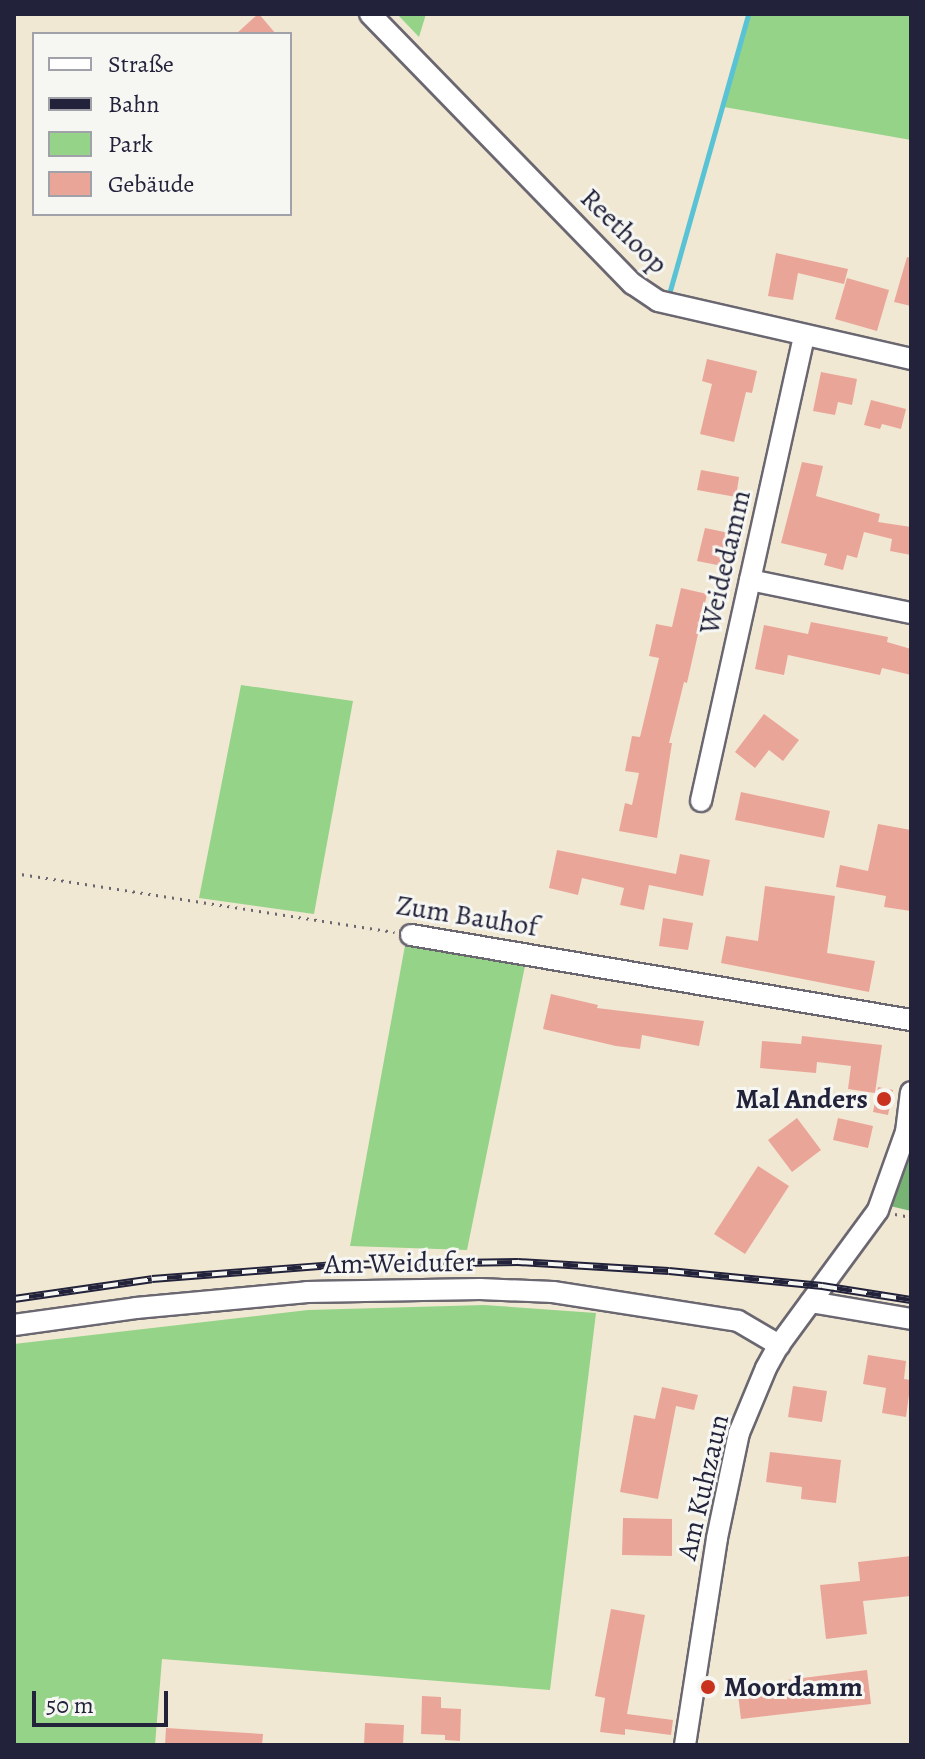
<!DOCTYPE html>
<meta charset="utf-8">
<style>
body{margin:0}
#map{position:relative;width:925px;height:1759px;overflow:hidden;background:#f1e8d4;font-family:Alegreya,serif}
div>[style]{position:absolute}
.green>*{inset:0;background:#95d389}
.forest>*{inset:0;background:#78b575}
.stream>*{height:5px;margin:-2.5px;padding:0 2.5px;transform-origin:2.5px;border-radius:2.5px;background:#59c3d5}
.building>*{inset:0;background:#eaa599}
.path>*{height:3px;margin-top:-1.5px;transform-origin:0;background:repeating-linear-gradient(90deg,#6a6771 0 2px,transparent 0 8px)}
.roads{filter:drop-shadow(2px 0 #6a6771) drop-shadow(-2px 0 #6a6771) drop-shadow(0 2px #6a6771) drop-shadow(0 -2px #6a6771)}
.minor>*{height:20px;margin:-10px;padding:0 10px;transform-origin:10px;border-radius:10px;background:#fff}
.rail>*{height:8px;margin-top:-4px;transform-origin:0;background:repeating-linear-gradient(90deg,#f6f6f2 0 15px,#22223b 0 30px);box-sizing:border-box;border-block:2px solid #22223b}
.dots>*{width:22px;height:22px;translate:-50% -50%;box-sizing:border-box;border:4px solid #f6f6f2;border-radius:50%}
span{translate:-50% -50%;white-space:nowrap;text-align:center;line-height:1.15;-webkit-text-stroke:6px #f6f6f2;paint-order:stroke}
.street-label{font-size:28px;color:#22223b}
.poi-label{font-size:28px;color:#22223b;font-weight:700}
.right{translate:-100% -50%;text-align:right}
.left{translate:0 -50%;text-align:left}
.frame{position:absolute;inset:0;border:16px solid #22223b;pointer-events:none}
.legend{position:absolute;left:32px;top:32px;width:260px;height:184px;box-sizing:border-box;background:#f6f6f2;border:2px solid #a1a1a9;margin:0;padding:10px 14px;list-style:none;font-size:24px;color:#22223b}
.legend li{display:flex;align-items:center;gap:16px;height:40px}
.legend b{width:40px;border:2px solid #a1a1a9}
.scale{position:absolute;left:32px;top:1691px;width:136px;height:36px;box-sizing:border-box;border:4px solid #22223b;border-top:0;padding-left:10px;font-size:24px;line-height:28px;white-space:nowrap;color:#22223b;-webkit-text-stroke:6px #f6f6f2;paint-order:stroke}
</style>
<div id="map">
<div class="green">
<i style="clip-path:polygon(397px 14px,426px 14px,419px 37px)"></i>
<i style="clip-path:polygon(751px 14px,911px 14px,911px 140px,724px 107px)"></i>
<i style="clip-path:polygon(241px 685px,353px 701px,314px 914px,199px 898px)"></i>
<i style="clip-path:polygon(406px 940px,526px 961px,467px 1250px,350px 1246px)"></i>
<i style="clip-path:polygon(484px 1305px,596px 1313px,550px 1690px,162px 1659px,155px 1745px,14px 1745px,14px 1344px,308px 1310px)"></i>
</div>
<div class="forest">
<i style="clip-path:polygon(911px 1139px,911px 1211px,890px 1206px)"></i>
</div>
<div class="stream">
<i style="left:669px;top:294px;width:291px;rotate:-74.2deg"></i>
</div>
<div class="building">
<i style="clip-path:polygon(259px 14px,276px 34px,236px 34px,258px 14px)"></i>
<i style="clip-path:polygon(776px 253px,848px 269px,844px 284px,798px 273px,793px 300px,768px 296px)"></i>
<i style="clip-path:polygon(907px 257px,911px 258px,911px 306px,894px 302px)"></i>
<i style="clip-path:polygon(847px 278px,889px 290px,877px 331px,835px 319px)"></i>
<i style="clip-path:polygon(707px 359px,757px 371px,752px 393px,746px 392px,734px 442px,700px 434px,712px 384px,702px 381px)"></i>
<i style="clip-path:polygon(821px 372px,857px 379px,852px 405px,838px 402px,835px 415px,813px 411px)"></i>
<i style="clip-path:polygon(871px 400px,906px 409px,901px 429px,882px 424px,880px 429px,864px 425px)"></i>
<i style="clip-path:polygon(802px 462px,823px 466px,816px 496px,880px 514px,878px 522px,911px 527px,911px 555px,890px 551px,892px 539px,864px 532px,857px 558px,847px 555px,843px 570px,824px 565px,827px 554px,781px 543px)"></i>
<i style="clip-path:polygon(701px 470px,739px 477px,736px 497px,697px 490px)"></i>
<i style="clip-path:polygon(705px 528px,734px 534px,727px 567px,697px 561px)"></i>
<i style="clip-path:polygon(681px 588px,707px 594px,687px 683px,684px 682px,669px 743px,672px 743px,657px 838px,619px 831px,625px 803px,632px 805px,639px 773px,625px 771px,632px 736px,640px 737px,659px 658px,649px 656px,656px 624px,672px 627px)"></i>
<i style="clip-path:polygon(811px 622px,888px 637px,887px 642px,911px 649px,911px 675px,882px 668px,880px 675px,788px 655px,784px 675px,755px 669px,764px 625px,808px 634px)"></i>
<i style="clip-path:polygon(764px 714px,799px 740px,783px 761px,769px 750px,755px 768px,735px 752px)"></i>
<i style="clip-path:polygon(741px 792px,830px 811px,824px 838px,735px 820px)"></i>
<i style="clip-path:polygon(878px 824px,911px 830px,911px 911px,884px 907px,886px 896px,836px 887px,840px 865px,868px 871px)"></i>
<i style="clip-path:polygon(557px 850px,676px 874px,680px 854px,710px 860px,703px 896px,649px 885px,644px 910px,620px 905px,624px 888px,582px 878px,578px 895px,549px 888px)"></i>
<i style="clip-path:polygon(765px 886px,835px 896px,827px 953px,875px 961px,869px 992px,721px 963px,726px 936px,758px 941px)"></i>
<i style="clip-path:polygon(663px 918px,693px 923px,688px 950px,659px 946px)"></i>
<i style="clip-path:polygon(551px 994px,598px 1005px,597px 1008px,704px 1021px,699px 1046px,642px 1035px,640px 1049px,616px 1046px,543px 1029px)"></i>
<i style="clip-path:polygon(802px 1036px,882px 1045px,875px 1093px,848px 1089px,851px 1066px,817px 1062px,816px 1073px,760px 1068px,762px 1041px,801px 1044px)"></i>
<i style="clip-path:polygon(878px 1087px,893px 1090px,888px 1115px,873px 1112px)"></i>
<i style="clip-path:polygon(797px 1118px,821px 1150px,792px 1172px,768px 1140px)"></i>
<i style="clip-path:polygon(838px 1118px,873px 1126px,868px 1148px,833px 1140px)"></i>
<i style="clip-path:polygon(758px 1166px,789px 1186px,745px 1254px,714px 1234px)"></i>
<i style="clip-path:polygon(868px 1355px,906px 1361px,904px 1379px,911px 1380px,906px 1417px,882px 1413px,886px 1388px,863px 1384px)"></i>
<i style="clip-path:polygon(793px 1386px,827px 1391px,822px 1422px,788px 1417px)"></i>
<i style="clip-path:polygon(662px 1387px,698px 1395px,694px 1410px,676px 1406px,658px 1499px,620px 1492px,634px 1415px,655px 1419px)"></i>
<i style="clip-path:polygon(770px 1452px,841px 1460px,836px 1503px,801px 1499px,802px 1487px,766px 1482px)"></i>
<i style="clip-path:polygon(623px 1518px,672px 1519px,672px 1556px,622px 1555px)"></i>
<i style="clip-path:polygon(911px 1556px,911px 1596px,863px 1601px,867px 1634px,826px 1639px,820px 1585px,860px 1581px,858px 1562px)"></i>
<i style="clip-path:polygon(611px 1609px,645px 1615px,627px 1714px,673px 1720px,671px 1735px,625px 1729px,625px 1735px,600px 1732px,605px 1698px,595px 1696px)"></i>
<i style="clip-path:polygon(867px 1670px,871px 1704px,741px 1719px,737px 1686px)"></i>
<i style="clip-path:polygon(422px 1696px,441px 1697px,441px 1708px,461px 1709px,460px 1741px,445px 1740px,445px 1735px,421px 1734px)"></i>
<i style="clip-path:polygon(365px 1723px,404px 1725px,403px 1745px,364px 1745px)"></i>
<i style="clip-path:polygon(166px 1728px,263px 1734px,262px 1745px,165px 1745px)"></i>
</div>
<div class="path">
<i style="left:14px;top:873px;width:385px;rotate:8.8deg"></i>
<i style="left:895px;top:1214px;width:16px;rotate:11deg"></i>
</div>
<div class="roads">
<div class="minor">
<i style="left:370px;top:14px;width:377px;rotate:45.8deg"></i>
<i style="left:633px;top:284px;width:30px;rotate:34deg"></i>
<i style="left:658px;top:301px;width:260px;rotate:12.9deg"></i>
<i style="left:750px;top:580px;width:164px;rotate:11.6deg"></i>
<i style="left:701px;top:801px;width:477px;rotate:-77.5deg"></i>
<i style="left:411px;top:935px;width:507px;rotate:9.65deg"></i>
<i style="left:811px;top:1302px;width:101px;rotate:9.6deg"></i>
<i style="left:14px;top:1325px;width:123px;rotate:-7.9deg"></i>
<i style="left:136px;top:1308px;width:172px;rotate:-5.3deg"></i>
<i style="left:307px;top:1292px;width:173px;rotate:-1deg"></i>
<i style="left:480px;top:1289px;width:73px;rotate:2.4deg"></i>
<i style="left:553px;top:1292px;width:187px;rotate:8.9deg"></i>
<i style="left:738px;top:1321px;width:48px;rotate:30.3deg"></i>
<i style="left:685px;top:1745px;width:209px;rotate:-81.2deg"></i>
<i style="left:717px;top:1538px;width:107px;rotate:-78.2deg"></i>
<i style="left:739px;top:1433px;width:70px;rotate:-67.4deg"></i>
<i style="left:766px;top:1368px;width:26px;rotate:-61deg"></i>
<i style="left:779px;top:1345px;width:167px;rotate:-53.7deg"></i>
<i style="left:878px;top:1210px;width:83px;rotate:-70.3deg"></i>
<i style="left:906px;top:1132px;width:40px;rotate:-82.9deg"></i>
</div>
</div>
<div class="rail">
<i style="left:14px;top:1299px;width:139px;rotate:-8.2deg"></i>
<i style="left:152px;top:1279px;width:181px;rotate:-4.4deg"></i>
<i style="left:332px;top:1265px;width:186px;rotate:-0.9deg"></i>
<i style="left:518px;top:1262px;width:151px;rotate:3.4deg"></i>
<i style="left:669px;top:1271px;width:154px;rotate:5.6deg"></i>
<i style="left:822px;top:1286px;width:90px;rotate:8.9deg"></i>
</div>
<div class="dots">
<i style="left:884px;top:1099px;background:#c8321e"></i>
<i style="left:708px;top:1687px;background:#c8321e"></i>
</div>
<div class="street-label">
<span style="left:624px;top:231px;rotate:44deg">Reethoop</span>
<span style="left:725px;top:562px;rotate:-77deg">Weidedamm</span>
<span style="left:467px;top:916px;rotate:9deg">Zum Bauhof</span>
<span style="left:400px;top:1263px;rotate:-1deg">Am Weidufer</span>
<span style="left:703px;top:1487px;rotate:-77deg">Am Kuhzaun</span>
</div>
<div class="poi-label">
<span class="right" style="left:868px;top:1099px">Mal Anders</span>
<span class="left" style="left:724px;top:1687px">Moordamm</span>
</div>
<div class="frame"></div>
<ul class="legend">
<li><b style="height:10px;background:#fff"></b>Straße</li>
<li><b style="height:10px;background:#22223b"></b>Bahn</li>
<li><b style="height:22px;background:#95d389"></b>Park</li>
<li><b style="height:22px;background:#eaa599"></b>Gebäude</li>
</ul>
<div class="scale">50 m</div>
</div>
